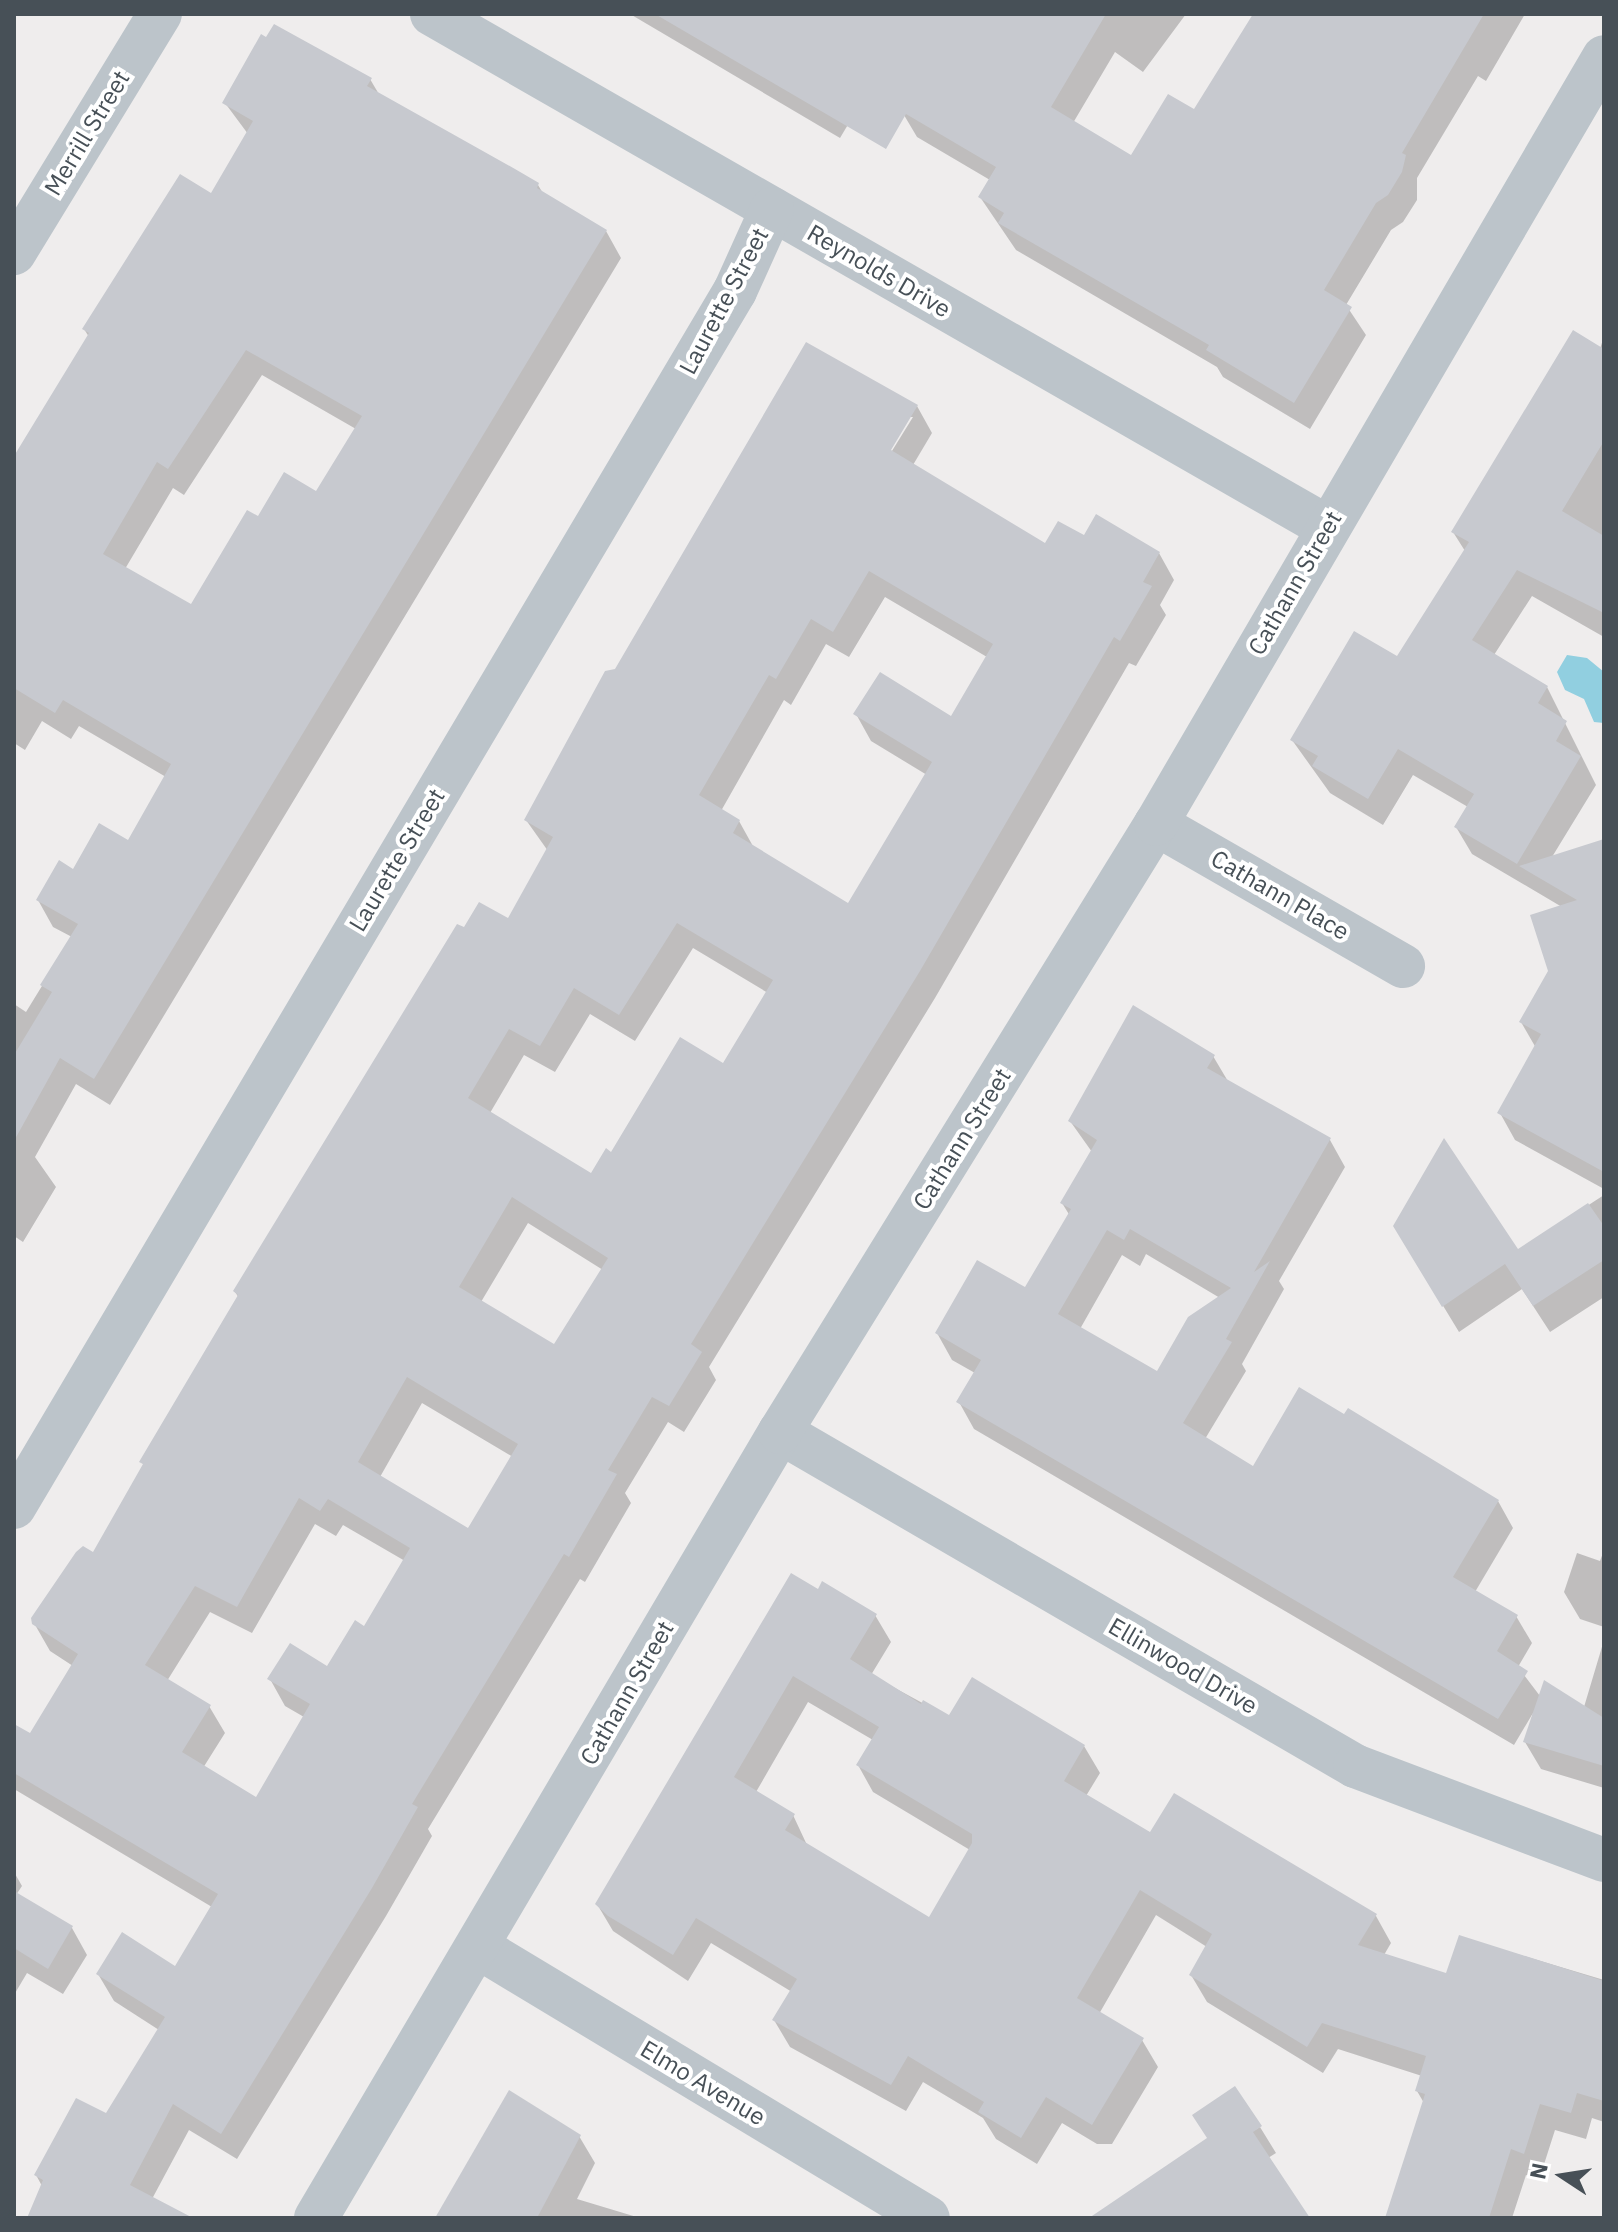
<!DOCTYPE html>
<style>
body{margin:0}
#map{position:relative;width:1618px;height:2232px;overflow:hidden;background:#efeded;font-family:"IBM Plex Sans",sans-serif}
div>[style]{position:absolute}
.water>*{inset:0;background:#91cfe0}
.shadow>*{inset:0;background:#0003}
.building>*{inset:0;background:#c7c9cf}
.minor>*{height:44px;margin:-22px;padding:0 22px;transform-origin:22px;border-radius:22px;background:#bcc4ca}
span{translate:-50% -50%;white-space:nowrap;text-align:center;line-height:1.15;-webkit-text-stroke:8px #fff;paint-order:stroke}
.street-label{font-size:24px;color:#475057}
.frame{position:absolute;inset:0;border:16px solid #475057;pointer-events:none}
.north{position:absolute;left:1522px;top:2136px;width:80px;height:80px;-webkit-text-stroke:6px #fff;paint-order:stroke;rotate:282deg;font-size:22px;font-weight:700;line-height:32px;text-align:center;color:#475057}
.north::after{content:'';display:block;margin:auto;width:28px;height:36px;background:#475057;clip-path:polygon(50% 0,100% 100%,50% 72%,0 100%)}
</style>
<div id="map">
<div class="water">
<i style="clip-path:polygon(1567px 655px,1587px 658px,1604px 672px,1604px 723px,1594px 722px,1584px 699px,1565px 690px,1557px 672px)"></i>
</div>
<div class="shadow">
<i style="clip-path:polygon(630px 14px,914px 14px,840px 138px)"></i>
<i style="clip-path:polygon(972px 14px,1186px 14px,1143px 72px,1115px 52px,1073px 123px,1132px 158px,1195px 112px,1290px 14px,1525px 14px,1486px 81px,1478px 76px,1417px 178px,1417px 200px,1403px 222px,1391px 230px,1346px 305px,1366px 335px,1310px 429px,1223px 377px,1217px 367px,1016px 250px,980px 197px,990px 180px,917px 137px,901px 110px)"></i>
<i style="clip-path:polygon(evenodd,370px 79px,380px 96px,538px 185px,544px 195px,606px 231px,621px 258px,110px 1105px,76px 1084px,35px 1157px,56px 1187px,23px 1242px,14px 1236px,14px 1004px,26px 1012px,72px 937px,53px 927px,38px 900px,74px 872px,128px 843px,166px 777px,79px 726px,71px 739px,42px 721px,25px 750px,14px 743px,14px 460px,89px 337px,84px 329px,212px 196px,248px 134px,225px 103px,370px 79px,262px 375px,356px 429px,316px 494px,258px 519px,191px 606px,125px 569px,173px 488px,184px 495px,262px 375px)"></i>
<i style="clip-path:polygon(1604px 336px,1604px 637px,1532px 596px,1494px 655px,1547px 687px,1596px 785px,1552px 857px,1604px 841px,1604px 1189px,1515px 1140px,1500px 1113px,1536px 1048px,1521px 1022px,1551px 971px,1562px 907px,1472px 854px,1456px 827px,1468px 807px,1413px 775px,1383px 825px,1330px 793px,1292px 740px,1397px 658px,1465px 551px,1453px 532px,1600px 349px)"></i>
<i style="clip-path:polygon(evenodd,917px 406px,932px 433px,913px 465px,1045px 546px,1085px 538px,1159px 553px,1174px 580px,1160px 605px,1166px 615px,1136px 666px,1129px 663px,935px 998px,709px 1367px,716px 1380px,684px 1432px,668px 1422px,625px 1493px,631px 1503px,585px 1582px,580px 1579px,428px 1829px,432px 1836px,386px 1916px,237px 2159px,189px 2130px,152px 2199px,175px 2218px,29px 2218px,42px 2186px,36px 2175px,106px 2116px,159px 2030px,114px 2001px,98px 1974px,175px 1969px,212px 1907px,14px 1789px,14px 1726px,31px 1736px,73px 1666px,50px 1651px,34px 1623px,94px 1555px,144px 1466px,142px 1462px,239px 1298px,235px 1292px,464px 930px,509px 921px,548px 851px,526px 820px,616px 671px,917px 406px,908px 417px,913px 417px,887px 459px,884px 457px,908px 417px,917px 406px,885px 597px,987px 657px,951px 718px,856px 714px,871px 741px,927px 775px,848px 906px,754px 848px,739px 821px,721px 811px,784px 700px,791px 705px,826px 644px,849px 657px,885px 597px,917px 406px,693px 948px,768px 993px,724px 1066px,591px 1176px,490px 1113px,524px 1055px,555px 1072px,590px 1014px,635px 1041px,693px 948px,917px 406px,528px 1223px,603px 1270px,555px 1347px,481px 1302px,528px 1223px,917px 406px,422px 1403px,513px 1457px,469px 1531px,380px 1477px,422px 1403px,917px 406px,315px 1524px,336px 1536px,343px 1525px,405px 1561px,365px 1629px,328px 1669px,270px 1679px,285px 1706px,304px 1717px,257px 1800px,203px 1768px,225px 1733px,209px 1706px,167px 1681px,210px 1612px,252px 1633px,315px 1524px)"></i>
<i style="clip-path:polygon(evenodd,1213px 1056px,1229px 1083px,1330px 1140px,1345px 1167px,1279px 1281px,1284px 1289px,1242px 1364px,1246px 1371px,1205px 1439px,1254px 1469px,1498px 1501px,1513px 1528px,1475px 1592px,1516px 1616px,1532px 1643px,1518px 1667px,1540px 1696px,1584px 1707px,1604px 1640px,1604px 1788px,1541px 1769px,1525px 1742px,1533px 1713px,1514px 1745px,974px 1429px,959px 1402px,975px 1373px,952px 1360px,937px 1333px,1025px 1289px,1070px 1216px,1062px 1203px,1092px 1152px,1070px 1121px,1213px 1056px,1146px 1254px,1220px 1298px,1158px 1374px,1080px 1329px,1122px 1255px,1140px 1266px,1146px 1254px)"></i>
<i style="clip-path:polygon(1604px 1195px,1604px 1297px,1550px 1332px,1522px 1289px,1459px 1332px,1411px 1253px,1518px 1251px)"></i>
<i style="clip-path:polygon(1604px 1550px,1604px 1627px,1580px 1619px,1564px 1592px,1577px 1553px,1600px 1561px)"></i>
<i style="clip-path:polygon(evenodd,819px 1592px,875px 1615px,891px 1642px,871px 1675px,950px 1718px,1084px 1746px,1100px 1773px,1086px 1796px,1150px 1834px,1376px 1916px,1391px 1943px,1384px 1955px,1448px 1975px,1460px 1937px,1604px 1980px,1604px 2122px,1592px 2118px,1586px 2139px,1555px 2130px,1539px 2180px,1526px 2175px,1512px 2218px,1387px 2218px,1424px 2103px,1417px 2091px,1422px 2076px,1338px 2049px,1323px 2073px,1207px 2002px,1191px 1975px,1207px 1947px,1156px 1915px,1099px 2014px,1142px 2040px,1158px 2067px,1112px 2144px,1097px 2144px,1062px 2123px,1037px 2164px,996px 2139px,983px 2118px,923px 2082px,906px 2111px,790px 2047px,774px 2020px,792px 1992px,711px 1943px,688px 1981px,613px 1931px,597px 1904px,819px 1592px,808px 1702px,873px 1740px,858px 1765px,873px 1792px,970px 1850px,930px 1920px,807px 1845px,793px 1815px,756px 1792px,808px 1702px)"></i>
<i style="clip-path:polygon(14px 1872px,22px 1886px,16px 1895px,72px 1928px,87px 1955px,63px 1994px,27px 1973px,14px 1995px)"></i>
<i style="clip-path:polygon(1260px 2127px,1276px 2153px,1268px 2158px,1308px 2218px,1100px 2218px)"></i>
<i style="clip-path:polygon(579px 2136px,595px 2163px,577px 2199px,640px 2218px,436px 2218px)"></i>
</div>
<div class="building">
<i style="clip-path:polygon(655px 14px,1106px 14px,1051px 107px,1131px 155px,1168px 94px,1194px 109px,1253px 14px,1484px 14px,1402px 153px,1406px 155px,1402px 172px,1388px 195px,1376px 203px,1324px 290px,1352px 307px,1294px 403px,1206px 350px,1209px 345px,998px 223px,1004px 213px,978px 197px,996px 167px,906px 114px,886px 149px)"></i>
<i style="clip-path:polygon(evenodd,274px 24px,372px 78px,367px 86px,515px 169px,539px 183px,537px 188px,607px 230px,94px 1079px,60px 1058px,14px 1141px,14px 1055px,52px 992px,40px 985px,78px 924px,36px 900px,59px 860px,73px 869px,99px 823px,128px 840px,171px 764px,63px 700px,55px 713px,14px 688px,14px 456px,89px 333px,82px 329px,180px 174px,211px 193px,253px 121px,222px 103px,261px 34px,266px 37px,274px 24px,246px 350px,362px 416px,316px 491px,284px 472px,258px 516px,247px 510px,191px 604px,103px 554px,157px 462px,168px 469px,246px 350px)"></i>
<i style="clip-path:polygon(1573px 330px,1604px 349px,1604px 441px,1562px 511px,1604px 536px,1604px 613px,1517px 570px,1472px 640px,1548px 686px,1538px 703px,1567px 721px,1556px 741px,1581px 756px,1517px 864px,1454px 827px,1474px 794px,1398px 749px,1368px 799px,1312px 766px,1318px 756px,1290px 740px,1354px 631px,1397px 656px,1469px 542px,1451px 532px)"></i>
<i style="clip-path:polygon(evenodd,806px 342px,918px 405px,891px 450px,1045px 543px,1058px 521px,1084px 535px,1096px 514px,1160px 552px,1143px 582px,1152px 586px,1120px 641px,1114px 637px,920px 971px,691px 1344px,702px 1352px,669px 1406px,652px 1397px,608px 1470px,617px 1474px,569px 1557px,564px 1554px,412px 1804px,418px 1807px,372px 1888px,221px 2134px,173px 2104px,130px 2185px,193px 2218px,27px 2218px,43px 2180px,34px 2175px,76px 2098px,106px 2113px,165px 2017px,96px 1974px,122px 1932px,175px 1966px,218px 1894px,14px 1773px,14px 1724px,30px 1733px,78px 1654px,32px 1624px,31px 1618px,76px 1552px,83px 1546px,93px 1552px,143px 1464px,139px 1462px,238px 1295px,233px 1291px,457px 924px,464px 927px,479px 902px,508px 918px,553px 837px,524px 820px,605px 671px,615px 669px,806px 342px,869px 571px,993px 644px,951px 716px,880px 672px,853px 714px,932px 762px,848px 903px,733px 833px,740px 820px,699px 795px,769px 675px,776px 679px,811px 619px,833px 632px,869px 571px,806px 342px,677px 923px,773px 980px,723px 1063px,680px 1037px,611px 1152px,606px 1148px,591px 1173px,468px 1098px,509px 1029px,540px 1046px,574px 988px,619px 1015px,677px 923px,806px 342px,512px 1197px,608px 1258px,554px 1344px,459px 1287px,512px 1197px,806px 342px,407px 1377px,518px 1444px,468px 1528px,358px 1462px,407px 1377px,806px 342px,299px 1498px,320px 1511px,328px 1499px,410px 1548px,364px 1626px,355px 1620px,327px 1666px,290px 1643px,267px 1679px,310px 1704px,256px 1797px,182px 1752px,211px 1705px,145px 1665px,195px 1586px,237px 1607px,299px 1498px)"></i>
<i style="clip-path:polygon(1604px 839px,1604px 1172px,1497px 1113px,1541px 1034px,1519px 1022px,1548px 971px,1530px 915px,1577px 900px,1519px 866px)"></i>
<i style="clip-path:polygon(evenodd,1133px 1005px,1215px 1055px,1207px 1068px,1331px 1138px,1254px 1272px,1270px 1261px,1226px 1339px,1232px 1342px,1183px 1423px,1253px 1466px,1299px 1387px,1344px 1414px,1348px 1408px,1499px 1500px,1453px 1577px,1518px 1615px,1497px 1651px,1528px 1671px,1498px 1719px,956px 1402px,981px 1360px,935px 1333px,977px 1260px,1025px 1287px,1071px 1209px,1060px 1203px,1097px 1140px,1068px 1121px,1133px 1005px,1130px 1229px,1231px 1288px,1188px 1317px,1157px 1371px,1058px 1314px,1107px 1230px,1124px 1240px,1130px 1229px)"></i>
<i style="clip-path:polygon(1444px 1138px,1518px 1249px,1588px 1203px,1604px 1226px,1604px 1260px,1533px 1306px,1505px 1264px,1442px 1307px,1393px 1226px)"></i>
<i style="clip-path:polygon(evenodd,791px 1573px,818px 1589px,822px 1581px,877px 1614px,850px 1659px,921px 1704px,923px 1700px,949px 1715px,972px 1677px,1085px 1745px,1064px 1781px,1150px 1832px,1174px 1793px,1377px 1914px,1358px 1945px,1446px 1973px,1459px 1935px,1604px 1981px,1604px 2101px,1577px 2093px,1571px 2113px,1540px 2104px,1524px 2154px,1511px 2149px,1489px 2218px,1385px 2218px,1425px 2094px,1415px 2091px,1426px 2056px,1322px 2023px,1307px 2047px,1189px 1975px,1212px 1934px,1140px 1890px,1077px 1998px,1144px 2038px,1092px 2125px,1046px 2097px,1021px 2138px,978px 2112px,984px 2102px,908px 2056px,891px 2085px,772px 2020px,797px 1979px,696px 1918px,673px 1955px,608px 1916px,595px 1904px,791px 1573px,793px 1676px,879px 1727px,856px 1765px,972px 1834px,972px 1843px,929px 1917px,785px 1830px,795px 1814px,734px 1777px,793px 1676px)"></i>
<i style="clip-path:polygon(1544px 1680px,1604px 1718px,1604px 1766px,1523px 1742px)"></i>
<i style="clip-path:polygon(14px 1891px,73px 1926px,48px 1969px,14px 1948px)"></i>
<i style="clip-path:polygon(1235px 2086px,1262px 2126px,1253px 2132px,1310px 2218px,1089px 2218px,1207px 2138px,1192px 2115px)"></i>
<i style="clip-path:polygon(509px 2090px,581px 2135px,537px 2218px,435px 2218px)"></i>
</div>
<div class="minor">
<i style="left:432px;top:14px;width:1032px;rotate:29.82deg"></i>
<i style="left:14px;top:253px;width:280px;rotate:-58.6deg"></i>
<i style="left:1156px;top:824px;width:285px;rotate:29.9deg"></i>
<i style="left:780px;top:1432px;width:665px;rotate:30.15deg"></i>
<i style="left:1355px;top:1766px;width:266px;rotate:20.7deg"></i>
<i style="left:14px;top:1507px;width:1414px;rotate:-59.34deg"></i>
<i style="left:735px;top:291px;width:90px;rotate:-65.7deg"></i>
<i style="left:478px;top:1947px;width:525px;rotate:31.06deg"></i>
<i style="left:316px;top:2218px;width:913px;rotate:-59.45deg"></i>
<i style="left:780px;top:1432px;width:715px;rotate:-58.27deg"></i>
<i style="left:1156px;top:824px;width:888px;rotate:-59.71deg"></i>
</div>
<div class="street-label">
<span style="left:87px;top:133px;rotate:-59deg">Merrill Street</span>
<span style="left:879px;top:271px;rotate:30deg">Reynolds Drive</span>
<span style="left:724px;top:301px;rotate:-62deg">Laurette Street</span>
<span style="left:1295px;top:583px;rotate:-60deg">Cathann Street</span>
<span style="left:397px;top:860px;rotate:-59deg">Laurette Street</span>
<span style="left:1280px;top:895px;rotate:30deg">Cathann Place</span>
<span style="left:962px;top:1139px;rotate:-58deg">Cathann Street</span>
<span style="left:1183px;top:1666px;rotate:30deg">Ellinwood Drive</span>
<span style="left:627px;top:1693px;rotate:-60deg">Cathann Street</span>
<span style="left:703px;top:2083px;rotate:31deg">Elmo Avenue</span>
</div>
<div class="frame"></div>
<div class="north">N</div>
</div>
